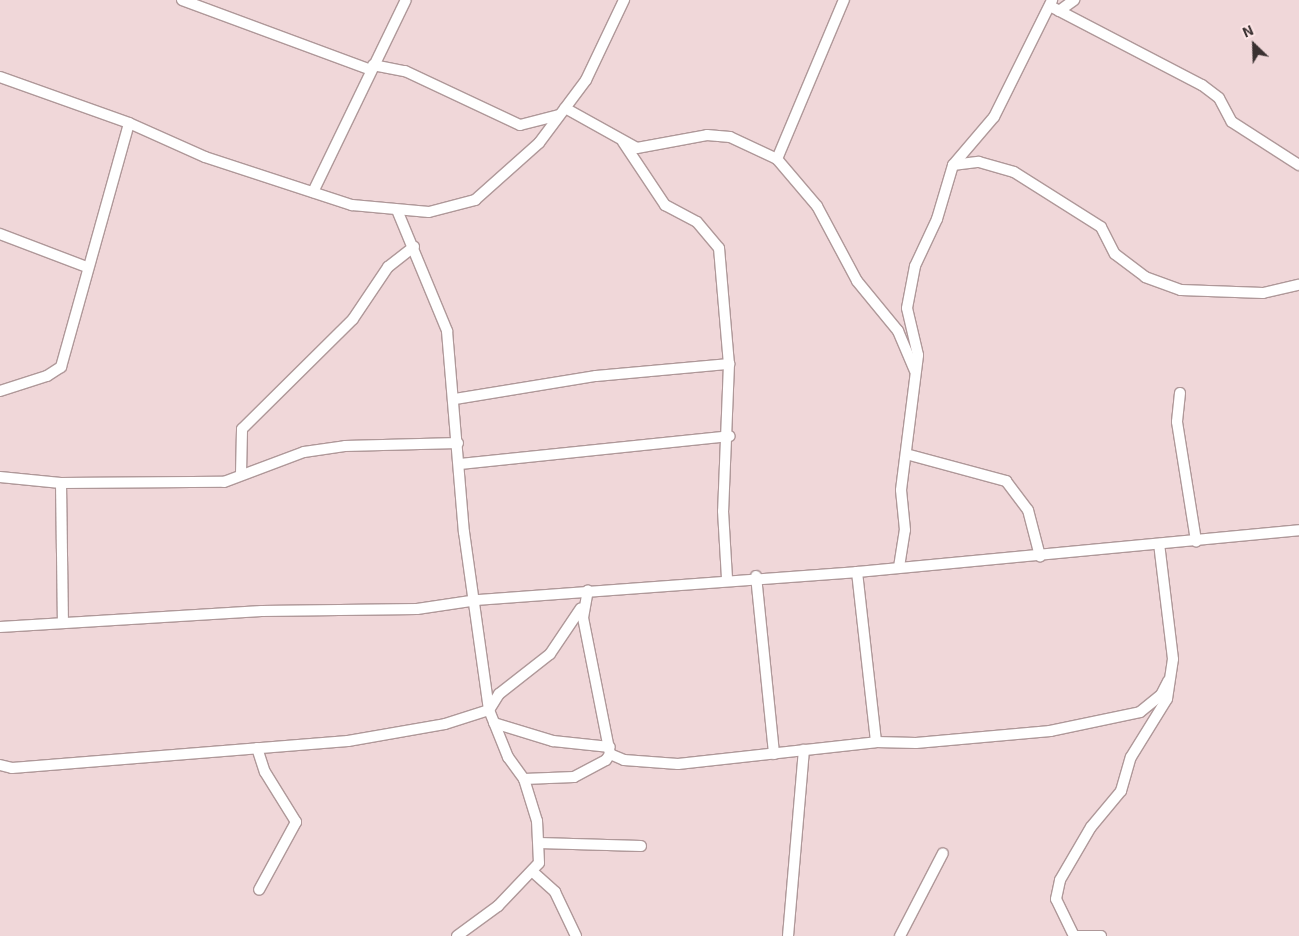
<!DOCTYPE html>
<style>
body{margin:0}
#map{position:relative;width:1299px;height:936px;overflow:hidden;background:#f0d7d9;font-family:"Exo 2",sans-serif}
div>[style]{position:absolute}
.roads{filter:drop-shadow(1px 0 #af9899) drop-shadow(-1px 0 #af9899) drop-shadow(0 1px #af9899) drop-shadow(0 -1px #af9899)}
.street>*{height:10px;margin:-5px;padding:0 5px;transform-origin:5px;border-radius:5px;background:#fff}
span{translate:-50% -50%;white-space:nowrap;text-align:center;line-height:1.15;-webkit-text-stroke:4.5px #fde5e6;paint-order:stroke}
.north{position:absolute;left:1229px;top:20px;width:50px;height:50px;-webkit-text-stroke:4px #fde5e6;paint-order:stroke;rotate:336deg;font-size:14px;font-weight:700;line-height:20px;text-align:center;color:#3a3131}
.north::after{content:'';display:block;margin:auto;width:18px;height:22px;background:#3a3131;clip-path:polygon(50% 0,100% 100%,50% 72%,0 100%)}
</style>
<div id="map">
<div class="roads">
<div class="street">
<i style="left:182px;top:0;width:202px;rotate:20.3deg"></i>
<i style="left:1050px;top:6px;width:171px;rotate:27.5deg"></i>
<i style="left:1202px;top:85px;width:21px;rotate:37deg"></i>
<i style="left:1219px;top:98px;width:27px;rotate:62deg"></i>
<i style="left:1232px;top:122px;width:80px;rotate:32.7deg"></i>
<i style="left:1059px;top:11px;width:19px;rotate:-36deg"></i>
<i style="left:373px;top:65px;width:33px;rotate:11deg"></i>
<i style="left:405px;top:71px;width:127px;rotate:25.2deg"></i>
<i style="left:520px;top:125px;width:40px;rotate:-14.4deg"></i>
<i style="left:0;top:77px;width:137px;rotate:19.6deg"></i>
<i style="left:129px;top:123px;width:83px;rotate:24.1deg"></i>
<i style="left:205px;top:157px;width:155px;rotate:18.1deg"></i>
<i style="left:352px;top:205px;width:77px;rotate:5.2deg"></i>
<i style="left:429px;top:212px;width:48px;rotate:-14.6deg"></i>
<i style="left:475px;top:200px;width:86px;rotate:-41.7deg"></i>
<i style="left:539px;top:143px;width:79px;rotate:-53.3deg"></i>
<i style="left:586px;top:80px;width:89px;rotate:-64.6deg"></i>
<i style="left:565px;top:108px;width:82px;rotate:29.1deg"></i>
<i style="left:637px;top:148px;width:71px;rotate:-10.5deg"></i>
<i style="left:707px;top:135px;width:23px;rotate:5deg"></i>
<i style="left:730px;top:137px;width:52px;rotate:25.1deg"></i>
<i style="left:777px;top:159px;width:62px;rotate:49.6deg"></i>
<i style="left:817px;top:206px;width:85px;rotate:61.9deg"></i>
<i style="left:857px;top:281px;width:65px;rotate:50.6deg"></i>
<i style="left:898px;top:331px;width:43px;rotate:67deg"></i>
<i style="left:623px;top:142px;width:76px;rotate:56.3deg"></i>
<i style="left:665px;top:205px;width:36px;rotate:28deg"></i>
<i style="left:697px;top:222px;width:34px;rotate:50deg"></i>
<i style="left:719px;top:248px;width:116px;rotate:85.1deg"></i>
<i style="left:729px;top:364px;width:147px;rotate:92.3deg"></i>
<i style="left:723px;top:511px;width:67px;rotate:86.6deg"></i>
<i style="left:777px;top:159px;width:173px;rotate:-67.2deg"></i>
<i style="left:953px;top:165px;width:26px;rotate:-7deg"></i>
<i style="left:979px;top:162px;width:36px;rotate:16deg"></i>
<i style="left:1014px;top:172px;width:103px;rotate:32.3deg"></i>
<i style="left:1101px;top:227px;width:30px;rotate:63deg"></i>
<i style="left:1115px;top:254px;width:38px;rotate:37deg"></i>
<i style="left:1145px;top:277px;width:38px;rotate:20deg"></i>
<i style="left:1181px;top:290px;width:82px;rotate:2.1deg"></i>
<i style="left:1263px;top:293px;width:37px;rotate:-13deg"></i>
<i style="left:313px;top:192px;width:213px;rotate:-64.2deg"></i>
<i style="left:397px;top:210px;width:131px;rotate:67.5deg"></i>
<i style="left:447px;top:331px;width:202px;rotate:85.2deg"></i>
<i style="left:464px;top:532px;width:180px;rotate:82deg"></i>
<i style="left:489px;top:710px;width:51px;rotate:68deg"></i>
<i style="left:508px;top:757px;width:27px;rotate:54deg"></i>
<i style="left:524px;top:779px;width:50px;rotate:-2.3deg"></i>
<i style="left:574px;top:777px;width:36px;rotate:-28deg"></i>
<i style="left:606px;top:760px;width:7px;rotate:-56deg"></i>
<i style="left:610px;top:754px;width:139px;rotate:-101.2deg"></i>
<i style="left:583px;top:618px;width:28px;rotate:-80deg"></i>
<i style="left:0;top:234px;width:93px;rotate:20.8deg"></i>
<i style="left:0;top:391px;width:49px;rotate:-17.7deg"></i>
<i style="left:47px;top:376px;width:17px;rotate:-33deg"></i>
<i style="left:61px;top:367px;width:253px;rotate:-74.4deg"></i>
<i style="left:1180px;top:393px;width:29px;rotate:96deg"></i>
<i style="left:1177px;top:422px;width:121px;rotate:80.9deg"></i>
<i style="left:455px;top:399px;width:143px;rotate:-9.3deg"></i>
<i style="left:596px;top:376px;width:134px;rotate:-5.2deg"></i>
<i style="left:906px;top:454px;width:104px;rotate:15.1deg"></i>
<i style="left:1006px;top:481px;width:36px;rotate:53deg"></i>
<i style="left:1028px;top:510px;width:48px;rotate:75.4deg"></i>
<i style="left:460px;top:464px;width:271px;rotate:-5.9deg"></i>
<i style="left:241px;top:474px;width:45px;rotate:-88.7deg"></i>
<i style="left:242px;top:429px;width:156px;rotate:-44.7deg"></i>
<i style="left:353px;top:319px;width:63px;rotate:-56.1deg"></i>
<i style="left:388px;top:267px;width:33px;rotate:-38deg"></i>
<i style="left:0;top:477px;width:61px;rotate:5.6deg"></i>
<i style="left:61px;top:483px;width:163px;rotate:-0.4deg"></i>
<i style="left:224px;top:482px;width:85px;rotate:-20.6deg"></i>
<i style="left:304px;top:452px;width:41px;rotate:-8.3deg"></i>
<i style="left:345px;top:446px;width:113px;rotate:-1.5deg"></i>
<i style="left:61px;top:483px;width:139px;rotate:89.2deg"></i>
<i style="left:899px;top:567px;width:37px;rotate:-81deg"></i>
<i style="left:905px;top:530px;width:40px;rotate:-95.7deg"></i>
<i style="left:901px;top:490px;width:136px;rotate:-82.8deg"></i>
<i style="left:918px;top:355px;width:48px;rotate:-103.2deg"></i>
<i style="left:907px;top:308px;width:43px;rotate:-79.2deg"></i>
<i style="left:915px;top:266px;width:52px;rotate:-64.9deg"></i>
<i style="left:937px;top:219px;width:56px;rotate:-73.5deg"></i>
<i style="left:953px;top:165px;width:63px;rotate:-49.5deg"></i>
<i style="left:994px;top:117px;width:131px;rotate:-63.6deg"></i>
<i style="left:857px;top:572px;width:171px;rotate:83.6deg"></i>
<i style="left:756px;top:576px;width:179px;rotate:84.2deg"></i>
<i style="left:0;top:627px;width:262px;rotate:-3.5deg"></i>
<i style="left:262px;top:611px;width:155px;rotate:-0.7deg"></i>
<i style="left:417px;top:609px;width:61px;rotate:-8.5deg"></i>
<i style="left:477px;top:600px;width:381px;rotate:-4.2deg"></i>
<i style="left:857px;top:572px;width:444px;rotate:-5.4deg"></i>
<i style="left:494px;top:723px;width:62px;rotate:17deg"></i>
<i style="left:553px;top:741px;width:57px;rotate:6deg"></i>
<i style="left:257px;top:748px;width:25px;rotate:72deg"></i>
<i style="left:265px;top:772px;width:59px;rotate:58.2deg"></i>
<i style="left:296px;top:822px;width:77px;rotate:118.6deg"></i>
<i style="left:610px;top:754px;width:15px;rotate:23deg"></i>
<i style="left:624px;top:760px;width:54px;rotate:4.2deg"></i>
<i style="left:678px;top:764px;width:199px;rotate:-6.3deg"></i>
<i style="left:876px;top:742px;width:40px;rotate:1.4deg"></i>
<i style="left:916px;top:743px;width:135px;rotate:-5.1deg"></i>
<i style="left:1050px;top:731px;width:92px;rotate:-11.9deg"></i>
<i style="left:1140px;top:712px;width:27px;rotate:-39deg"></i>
<i style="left:1161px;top:695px;width:16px;rotate:-63deg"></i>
<i style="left:0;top:765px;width:12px;rotate:14deg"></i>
<i style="left:12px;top:768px;width:337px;rotate:-4.6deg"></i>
<i style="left:348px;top:741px;width:98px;rotate:-9.9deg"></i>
<i style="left:445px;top:724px;width:46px;rotate:-17.7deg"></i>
<i style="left:489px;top:710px;width:19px;rotate:-58deg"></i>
<i style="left:499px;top:694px;width:65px;rotate:-38.1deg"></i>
<i style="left:550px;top:654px;width:55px;rotate:-56deg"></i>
<i style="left:539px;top:843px;width:102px;rotate:1.7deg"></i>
<i style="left:533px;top:872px;width:30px;rotate:42deg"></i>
<i style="left:555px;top:892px;width:49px;rotate:64.5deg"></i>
<i style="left:457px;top:936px;width:51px;rotate:-36.2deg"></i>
<i style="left:498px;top:906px;width:59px;rotate:-46.4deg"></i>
<i style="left:539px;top:863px;width:42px;rotate:-92.7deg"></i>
<i style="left:537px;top:821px;width:44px;rotate:-107.2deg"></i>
<i style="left:788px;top:936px;width:187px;rotate:-85.1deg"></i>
<i style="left:900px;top:936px;width:93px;rotate:-62.6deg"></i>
<i style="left:1074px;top:936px;width:41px;rotate:-115.9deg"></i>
<i style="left:1056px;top:899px;width:19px;rotate:-78deg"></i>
<i style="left:1060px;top:880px;width:61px;rotate:-59.7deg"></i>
<i style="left:1091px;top:827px;width:47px;rotate:-50.2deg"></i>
<i style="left:1121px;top:791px;width:35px;rotate:-74deg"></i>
<i style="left:1131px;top:757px;width:68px;rotate:-58.2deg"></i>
<i style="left:1167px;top:699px;width:40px;rotate:-81.5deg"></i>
<i style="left:1173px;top:659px;width:116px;rotate:-96.9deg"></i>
<i style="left:1074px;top:936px;width:27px"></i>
</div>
</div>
<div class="north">N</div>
</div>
